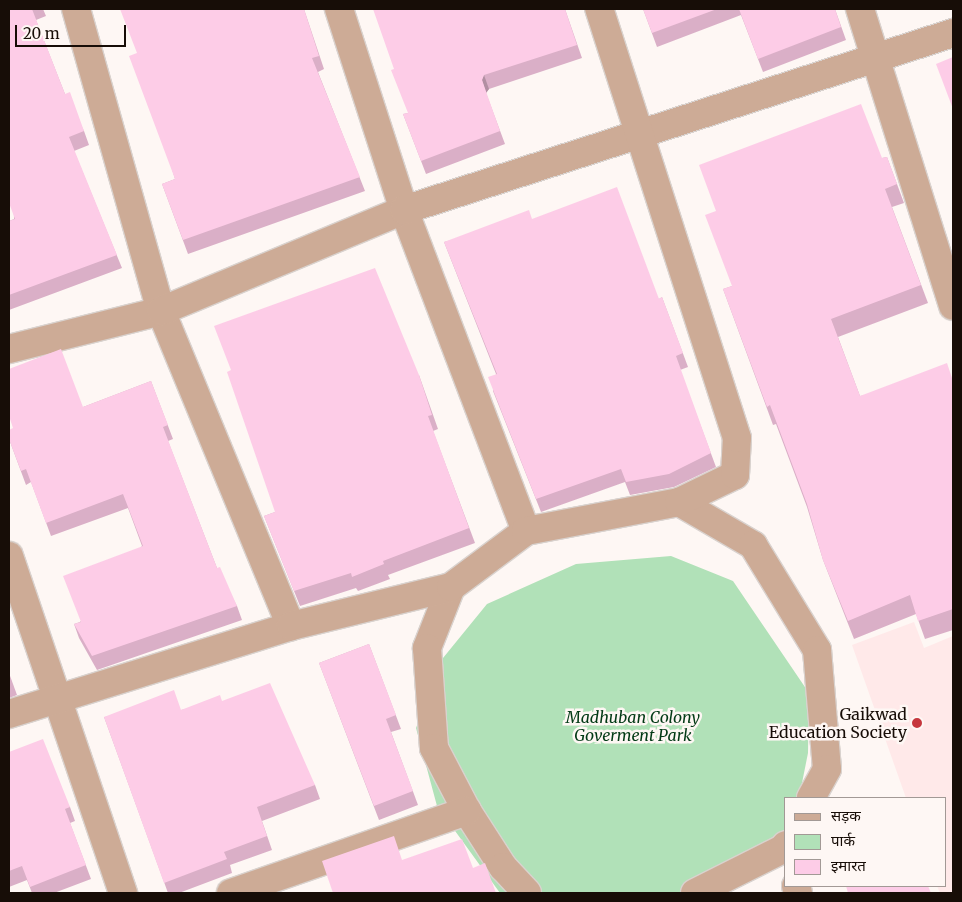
<!DOCTYPE html>
<meta charset="utf-8">
<style>
body{margin:0}
#map{position:relative;width:962px;height:902px;overflow:hidden;background:#fef7f4;font-family:Merriweather,"Noto Sans Devanagari",serif}
div>[style]{position:absolute}
.education>*{inset:0;background:#ffe9e9}
.green>*{inset:0;background:#b1e1b8}
.roads{filter:drop-shadow(1px 0 #d9d2ce) drop-shadow(-1px 0 #d9d2ce) drop-shadow(0 1px #d9d2ce) drop-shadow(0 -1px #d9d2ce)}
.minor>*{height:28px;margin:-14px;padding:0 14px;transform-origin:14px;border-radius:14px;background:#cdab96}
.wall>*{inset:0;background:#daafc7}
.shaded-wall>*{inset:0;background:#b18fa2}
.building>*{inset:0;background:#fdcce7}
.dots>*{width:14px;height:14px;translate:-50% -50%;box-sizing:border-box;border:2px solid #fef7f4;border-radius:50%}
span{translate:-50% -50%;white-space:nowrap;text-align:center;line-height:1.15;-webkit-text-stroke:5px #fef7f4;paint-order:stroke}
.poi-label{font-size:16px;color:#170d07}
.right{translate:-100% -50%;text-align:right}
.park-label{font-size:16px;color:#023a15;font-style:italic}
.frame{position:absolute;inset:0;border:10px solid #170d07;pointer-events:none}
.legend{position:absolute;left:784px;top:797px;width:162px;height:90px;box-sizing:border-box;background:#fef7f4;border:1px solid #a29995;margin:0;padding:6px 9px;list-style:none;font-size:15px;color:#170d07}
.legend li{display:flex;align-items:center;gap:10px;height:25px}
.legend b{width:25px;border:1px solid #a29995}
.scale{position:absolute;left:15px;top:25px;width:111px;height:22px;box-sizing:border-box;border:2px solid #170d07;border-top:0;padding-left:6px;font-size:15px;line-height:18px;white-space:nowrap;color:#170d07;-webkit-text-stroke:4px #fef7f4;paint-order:stroke}
</style>
<div id="map">
<div class="education">
<i style="clip-path:polygon(914px 622px,924px 648px,953px 636px,953px 893px,940px 893px,937px 886px,946px 886px,946px 798px,906px 798px,852px 645px)"></i>
</div>
<div class="green">
<i style="clip-path:polygon(671px 556px,733px 581px,809px 693px,808px 753px,799px 798px,786px 798px,786px 839px,723px 893px,500px 893px,437px 806px,416px 728px,443px 658px,487px 604px,576px 564px)"></i>
</div>
<div class="roads">
<div class="minor">
<i style="left:76px;top:9px;width:314px;rotate:74.3deg"></i>
<i style="left:161px;top:311px;width:341px;rotate:67.6deg"></i>
<i style="left:339px;top:9px;width:211px;rotate:72.1deg"></i>
<i style="left:404px;top:210px;width:343px;rotate:69.2deg"></i>
<i style="left:860px;top:9px;width:311px;rotate:72.6deg"></i>
<i style="left:9px;top:349px;width:157px;rotate:-14deg"></i>
<i style="left:161px;top:311px;width:263px;rotate:-22.6deg"></i>
<i style="left:404px;top:210px;width:577px;rotate:-17.87deg"></i>
<i style="left:679px;top:502px;width:86px;rotate:30.2deg"></i>
<i style="left:753px;top:545px;width:123px;rotate:58.6deg"></i>
<i style="left:817px;top:650px;width:119px;rotate:85.2deg"></i>
<i style="left:827px;top:769px;width:33px;rotate:119deg"></i>
<i style="left:9px;top:556px;width:356px;rotate:71.3deg"></i>
<i style="left:451px;top:587px;width:66px;rotate:111.5deg"></i>
<i style="left:427px;top:648px;width:100px;rotate:86deg"></i>
<i style="left:434px;top:748px;width:71px;rotate:62.4deg"></i>
<i style="left:467px;top:811px;width:67px;rotate:57.3deg"></i>
<i style="left:503px;top:867px;width:35px;rotate:47deg"></i>
<i style="left:9px;top:714px;width:295px;rotate:-17.3deg"></i>
<i style="left:291px;top:626px;width:165px;rotate:-13.7deg"></i>
<i style="left:451px;top:587px;width:94px;rotate:-36.7deg"></i>
<i style="left:526px;top:531px;width:156px;rotate:-10.7deg"></i>
<i style="left:679px;top:502px;width:62px;rotate:-25.7deg"></i>
<i style="left:735px;top:475px;width:37px;rotate:-87deg"></i>
<i style="left:737px;top:438px;width:451px;rotate:-107.8deg"></i>
<i style="left:796px;top:886px;width:7px;rotate:74deg"></i>
<i style="left:231px;top:893px;width:250px;rotate:-19.2deg"></i>
<i style="left:695px;top:893px;width:98px;rotate:-26.6deg"></i>
<i style="left:783px;top:849px;width:5px;rotate:-53deg"></i>
</div>
</div>
<div class="wall">
<i style="clip-path:polygon(9px 9px,43px 9px,46px 16px,36px 20px,65px 94px,84px 131px,89px 145px,74px 151px,122px 268px,9px 310px,9px 221px,14px 219px)"></i>
<i style="clip-path:polygon(304px 9px,324px 69px,318px 72px,365px 191px,188px 254px,162px 184px,175px 179px,137px 53px)"></i>
<i style="clip-path:polygon(565px 9px,582px 58px,489px 89px,486px 93px,505px 144px,426px 174px,403px 114px,408px 113px)"></i>
<i style="clip-path:polygon(643px 9px,835px 9px,846px 40px,763px 72px,741px 15px,657px 47px)"></i>
<i style="clip-path:polygon(887px 157px,904px 203px,892px 207px,928px 303px,838px 337px,860px 396px,953px 381px,953px 630px,925px 639px,916px 614px,854px 639px,823px 560px,807px 507px,776px 424px,773px 425px,723px 289px,732px 286px,882px 158px)"></i>
<i style="clip-path:polygon(532px 219px,659px 299px,662px 297px,688px 367px,680px 370px,716px 467px,674px 487px,630px 495px,625px 482px,541px 512px,493px 391px,496px 374px,444px 242px)"></i>
<i style="clip-path:polygon(419px 375px,438px 429px,433px 431px,475px 543px,388px 575px,390px 579px,358px 591px,356px 588px,300px 606px,264px 516px,275px 512px)"></i>
<i style="clip-path:polygon(151px 381px,173px 439px,168px 441px,217px 568px,237px 606px,242px 620px,97px 670px,79px 638px,74px 624px,80px 622px,142px 546px,128px 508px,51px 536px,31px 482px,26px 485px,9px 439px,83px 407px)"></i>
<i style="clip-path:polygon(369px 644px,401px 729px,391px 732px,418px 805px,379px 820px,319px 663px)"></i>
<i style="clip-path:polygon(9px 673px,17px 695px,9px 698px)"></i>
<i style="clip-path:polygon(222px 701px,315px 785px,320px 799px,262px 821px,272px 850px,230px 865px,232px 873px,179px 893px,168px 893px,104px 717px,181px 710px)"></i>
<i style="clip-path:polygon(9px 752px,70px 807px,75px 821px,70px 823px,91px 879px,54px 893px,32px 893px,27px 880px,9px 887px)"></i>
</div>
<div class="shaded-wall">
<i style="clip-path:polygon(484px 75px,489px 89px,486px 93px,482px 80px)"></i>
</div>
<div class="building">
<i style="clip-path:polygon(9px 9px,32px 9px,65px 94px,70px 92px,84px 131px,69px 137px,117px 255px,9px 295px,9px 221px,15px 219px,9px 203px)"></i>
<i style="clip-path:polygon(120px 9px,304px 9px,319px 56px,312px 58px,360px 177px,183px 240px,162px 184px,175px 179px,129px 56px,137px 53px)"></i>
<i style="clip-path:polygon(373px 9px,565px 9px,577px 45px,484px 75px,482px 80px,500px 131px,421px 161px,403px 114px,408px 113px,391px 70px,394px 69px)"></i>
<i style="clip-path:polygon(643px 9px,717px 9px,652px 33px)"></i>
<i style="clip-path:polygon(739px 9px,835px 9px,841px 27px,758px 59px)"></i>
<i style="clip-path:polygon(953px 57px,953px 109px,936px 64px)"></i>
<i style="clip-path:polygon(861px 104px,882px 158px,887px 157px,897px 184px,885px 189px,921px 285px,831px 319px,860px 396px,947px 363px,953px 381px,953px 609px,918px 621px,910px 595px,848px 621px,823px 560px,807px 504px,770px 405px,767px 407px,723px 289px,732px 286px,705px 215px,716px 211px,699px 165px)"></i>
<i style="clip-path:polygon(617px 187px,659px 299px,662px 297px,683px 353px,676px 356px,711px 453px,669px 474px,626px 482px,621px 469px,536px 499px,488px 377px,497px 374px,444px 242px,529px 210px,532px 219px)"></i>
<i style="clip-path:polygon(375px 268px,419px 375px,432px 415px,428px 416px,469px 528px,383px 561px,384px 564px,352px 577px,351px 573px,294px 591px,264px 516px,275px 512px,227px 372px,231px 370px,214px 326px)"></i>
<i style="clip-path:polygon(61px 349px,83px 407px,151px 381px,168px 425px,163px 427px,217px 568px,220px 567px,237px 606px,92px 656px,74px 624px,81px 622px,63px 576px,143px 546px,123px 494px,46px 523px,26px 469px,21px 471px,9px 439px,9px 430px,13px 428px,9px 416px,9px 369px)"></i>
<i style="clip-path:polygon(369px 644px,396px 715px,386px 719px,413px 791px,374px 806px,319px 663px)"></i>
<i style="clip-path:polygon(270px 683px,315px 785px,257px 807px,267px 836px,224px 852px,227px 859px,164px 883px,104px 717px,174px 690px,181px 710px,220px 695px,222px 701px)"></i>
<i style="clip-path:polygon(43px 739px,70px 807px,65px 809px,86px 865px,30px 887px,22px 866px,9px 871px,9px 752px)"></i>
<i style="clip-path:polygon(394px 836px,402px 860px,462px 839px,473px 868px,485px 863px,496px 893px,333px 893px,322px 861px)"></i>
<i style="clip-path:polygon(846px 886px,928px 886px,931px 893px,848px 893px)"></i>
</div>
<div class="dots">
<i style="left:917px;top:723px;background:#c6373e"></i>
</div>
<div class="poi-label">
<span class="right" style="left:907px;top:723px">Gaikwad<br>Education Society</span>
</div>
<div class="park-label">
<span style="left:633px;top:726px">Madhuban Colony<br>Goverment Park</span>
</div>
<div class="frame"></div>
<ul class="legend">
<li><b style="height:6px;background:#cdab96"></b>सड़क</li>
<li><b style="height:14px;background:#b1e1b8"></b>पार्क</li>
<li><b style="height:14px;background:#fdcce7"></b>इमारत</li>
</ul>
<div class="scale">20 m</div>
</div>
